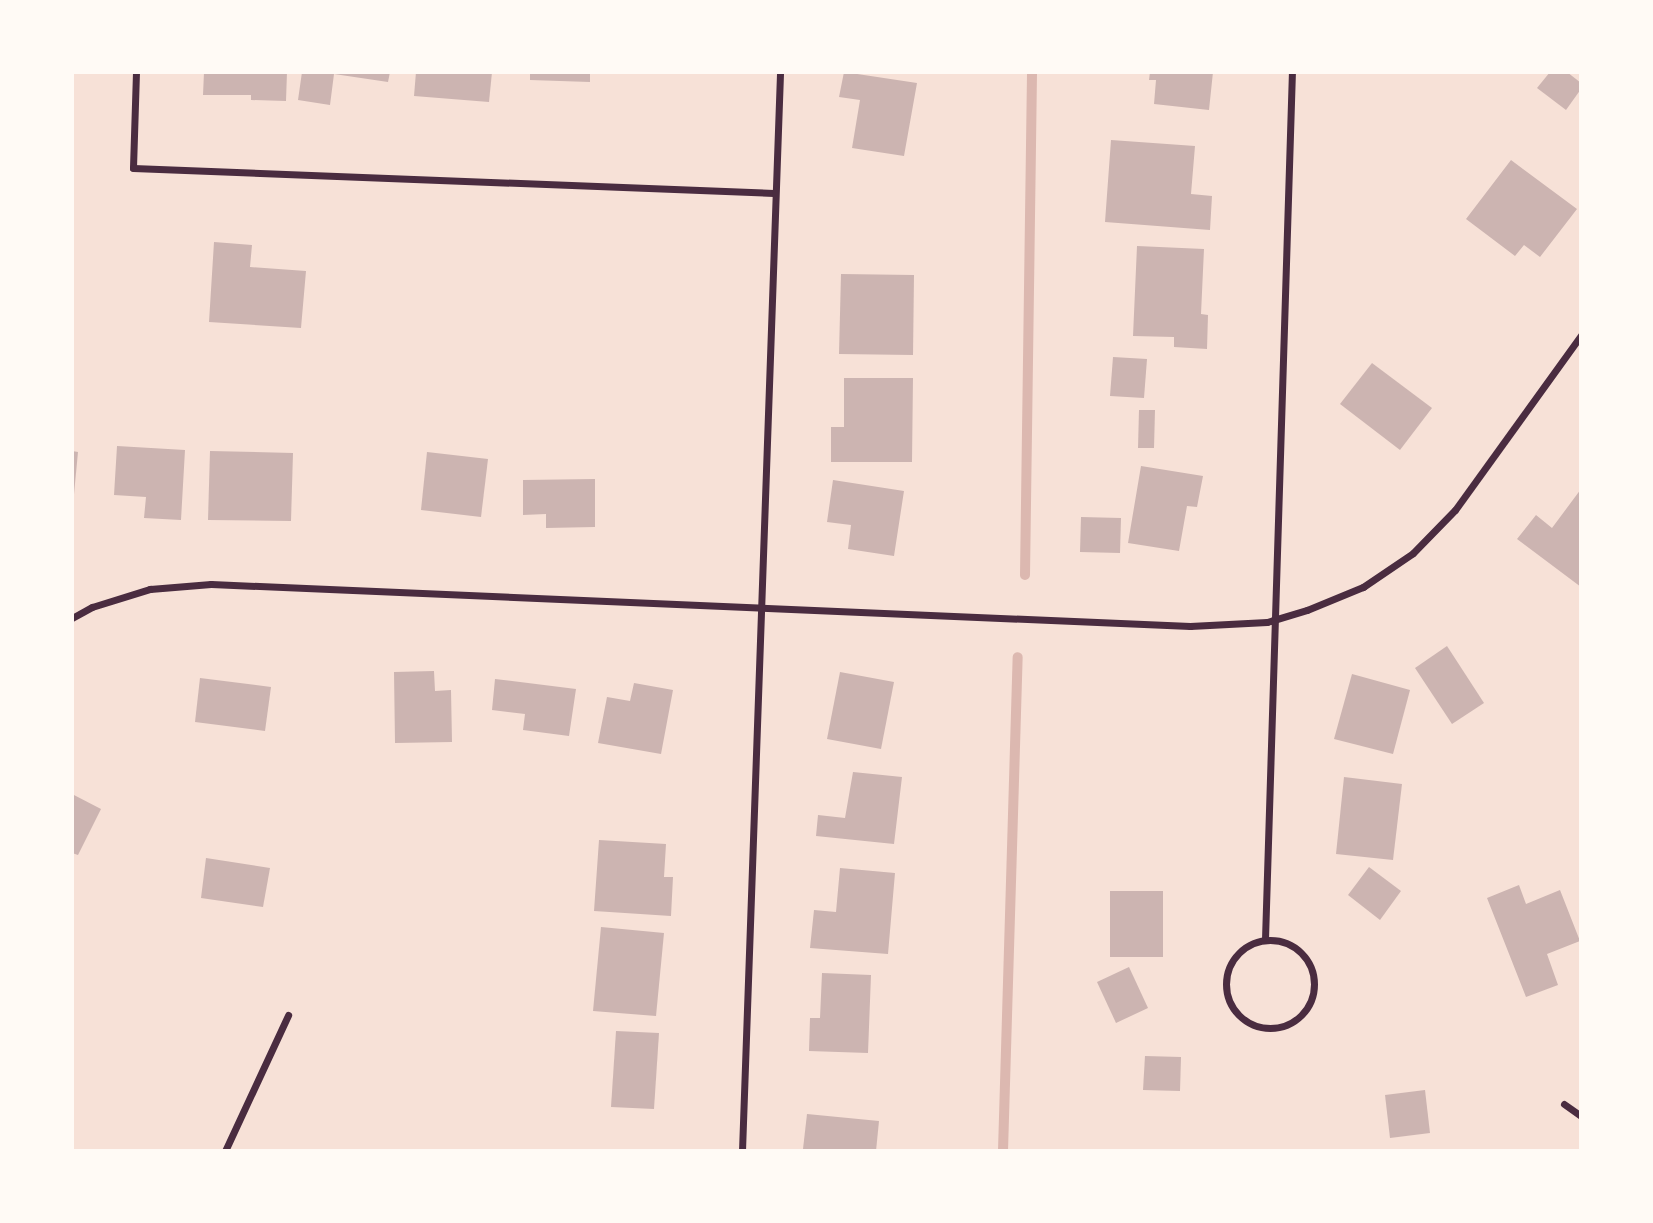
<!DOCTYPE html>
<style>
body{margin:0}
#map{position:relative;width:1653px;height:1223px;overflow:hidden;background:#f7e1d7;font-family:Overpass,sans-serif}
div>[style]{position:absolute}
.stream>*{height:10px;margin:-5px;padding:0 5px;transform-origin:5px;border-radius:5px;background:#dcb8b0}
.building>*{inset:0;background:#ccb4b1}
.minor>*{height:7px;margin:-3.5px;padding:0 3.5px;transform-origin:3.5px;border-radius:3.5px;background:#4a2c40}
.minor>.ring{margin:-3.5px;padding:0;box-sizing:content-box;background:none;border:7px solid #4a2c40;border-radius:50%}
span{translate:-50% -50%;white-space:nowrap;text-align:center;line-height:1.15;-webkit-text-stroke:5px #fffaf5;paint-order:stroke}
.frame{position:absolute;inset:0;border:74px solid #fffaf5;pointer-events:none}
</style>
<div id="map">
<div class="stream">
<i style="left:1025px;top:575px;width:503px;rotate:-89.2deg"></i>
<i style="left:1003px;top:1151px;width:494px;rotate:-88.3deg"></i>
</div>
<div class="building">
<i style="clip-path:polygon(204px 72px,287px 72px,286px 101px,251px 100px,251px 95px,203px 95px)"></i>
<i style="clip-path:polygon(302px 72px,390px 72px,388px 82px,334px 74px,330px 105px,298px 100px)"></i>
<i style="clip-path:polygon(416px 72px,492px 72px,489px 102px,414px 96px)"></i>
<i style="clip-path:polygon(530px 72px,590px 72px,590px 82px,530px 80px)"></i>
<i style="clip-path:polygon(844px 72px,917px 83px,904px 156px,852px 148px,860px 100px,839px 97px)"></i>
<i style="clip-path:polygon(1150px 72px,1213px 72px,1209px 110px,1154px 104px,1156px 80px,1149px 80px)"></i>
<i style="clip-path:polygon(1550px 72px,1567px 72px,1581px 83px,1581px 89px,1566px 110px,1537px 88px)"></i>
<i style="clip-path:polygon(1111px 140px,1195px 146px,1191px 194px,1212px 196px,1210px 230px,1105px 222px)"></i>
<i style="clip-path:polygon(1511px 160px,1577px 209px,1540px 257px,1524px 245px,1515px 256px,1466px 219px)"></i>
<i style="clip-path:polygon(214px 242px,252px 245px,250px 267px,306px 271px,301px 328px,209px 322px)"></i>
<i style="clip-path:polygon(1137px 246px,1204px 249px,1201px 314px,1208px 315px,1207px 349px,1174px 347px,1174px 337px,1133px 336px)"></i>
<i style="clip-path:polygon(841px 274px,914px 275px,913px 355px,839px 354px)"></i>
<i style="clip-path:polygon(1113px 357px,1147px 359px,1144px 398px,1110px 396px)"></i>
<i style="clip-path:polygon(1372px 363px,1432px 408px,1400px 450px,1340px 404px)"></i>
<i style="clip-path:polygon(844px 378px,913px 378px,912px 462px,831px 462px,831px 427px,844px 427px)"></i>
<i style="clip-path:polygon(1139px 410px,1155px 410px,1154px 448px,1138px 448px)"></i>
<i style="clip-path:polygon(117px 446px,185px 450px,181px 520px,144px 518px,146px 497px,114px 495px)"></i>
<i style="clip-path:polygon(72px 451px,78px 452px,74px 494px,72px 494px)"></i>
<i style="clip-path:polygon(210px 451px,293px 453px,291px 521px,208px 520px)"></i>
<i style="clip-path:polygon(427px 452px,488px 459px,481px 517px,421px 510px)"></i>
<i style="clip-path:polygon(1141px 466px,1203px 476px,1197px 507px,1187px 506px,1179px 551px,1128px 543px)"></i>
<i style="clip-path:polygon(595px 479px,595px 527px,546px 528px,546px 514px,523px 515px,523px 480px)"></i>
<i style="clip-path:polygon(833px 480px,904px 491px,894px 556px,848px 549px,851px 525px,827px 522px)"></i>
<i style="clip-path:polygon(1581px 489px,1581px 587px,1517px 539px,1536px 515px,1552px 528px)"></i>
<i style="clip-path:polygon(1081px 517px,1121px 518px,1120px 553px,1080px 552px)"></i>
<i style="clip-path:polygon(1447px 646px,1484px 703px,1452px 724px,1415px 668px)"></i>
<i style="clip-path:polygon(434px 671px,435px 691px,451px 690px,452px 742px,395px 743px,394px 672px)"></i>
<i style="clip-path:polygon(840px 672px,894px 682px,881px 749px,827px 739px)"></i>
<i style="clip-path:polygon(1352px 674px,1410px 690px,1393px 754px,1334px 739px)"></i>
<i style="clip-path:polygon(200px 678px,271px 687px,265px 731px,195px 722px)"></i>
<i style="clip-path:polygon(495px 679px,576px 689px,569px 736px,523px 730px,525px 714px,492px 710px)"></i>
<i style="clip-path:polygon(634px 683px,673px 690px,661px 754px,598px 743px,607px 697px,630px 701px)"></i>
<i style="clip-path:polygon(853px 772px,902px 777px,894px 844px,816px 836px,818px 815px,845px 818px)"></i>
<i style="clip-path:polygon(1344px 777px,1402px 784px,1393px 860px,1336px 854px)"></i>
<i style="clip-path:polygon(72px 794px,101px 809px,78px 855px,72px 853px)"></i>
<i style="clip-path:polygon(599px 840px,666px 844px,664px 877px,673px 877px,671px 916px,594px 911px)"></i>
<i style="clip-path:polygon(206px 858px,270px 868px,263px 907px,201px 898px)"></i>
<i style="clip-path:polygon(1369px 867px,1401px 891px,1380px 920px,1348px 895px)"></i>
<i style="clip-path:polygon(840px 868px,895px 873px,888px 954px,810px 948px,814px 910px,836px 912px)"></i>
<i style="clip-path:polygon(1519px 885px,1526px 904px,1560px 890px,1580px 941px,1547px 954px,1558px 985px,1526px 997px,1487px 898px)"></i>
<i style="clip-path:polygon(1110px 891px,1163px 891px,1163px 957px,1110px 957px)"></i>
<i style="clip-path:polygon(601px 927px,664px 933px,656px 1016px,593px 1011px)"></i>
<i style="clip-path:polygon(1129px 967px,1148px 1008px,1116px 1023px,1097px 982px)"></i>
<i style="clip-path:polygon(822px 973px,871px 975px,868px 1053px,809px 1051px,810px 1018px,820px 1018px)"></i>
<i style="clip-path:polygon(616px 1031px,659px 1033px,654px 1109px,611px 1107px)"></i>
<i style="clip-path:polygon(1145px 1056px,1181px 1057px,1180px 1091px,1143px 1090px)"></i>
<i style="clip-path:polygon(1425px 1090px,1430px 1133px,1390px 1138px,1385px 1095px)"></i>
<i style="clip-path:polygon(807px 1114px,879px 1121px,876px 1151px,803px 1149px)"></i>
</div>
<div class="minor">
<i style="left:136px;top:72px;width:96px;rotate:91.8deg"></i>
<i style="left:133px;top:168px;width:641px;rotate:2.23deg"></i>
<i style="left:72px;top:618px;width:23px;rotate:-29deg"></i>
<i style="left:92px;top:607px;width:61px;rotate:-17.2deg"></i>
<i style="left:150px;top:589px;width:61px;rotate:-4.7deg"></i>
<i style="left:211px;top:584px;width:980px;rotate:2.46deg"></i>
<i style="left:1190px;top:626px;width:77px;rotate:-3deg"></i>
<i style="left:1267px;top:622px;width:42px;rotate:-16.7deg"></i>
<i style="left:1307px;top:610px;width:61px;rotate:-22.3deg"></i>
<i style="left:1363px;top:587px;width:60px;rotate:-34.2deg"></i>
<i style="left:1413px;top:553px;width:60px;rotate:-45.7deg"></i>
<i style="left:1455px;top:510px;width:216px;rotate:-54.2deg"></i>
<i style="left:1265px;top:939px;width:867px;rotate:-88.22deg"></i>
<i class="ring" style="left:1226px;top:940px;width:81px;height:81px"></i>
<i style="left:1564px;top:1104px;width:21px;rotate:35deg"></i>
<i style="left:225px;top:1151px;width:150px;rotate:-65.1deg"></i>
<i style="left:742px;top:1151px;width:1080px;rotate:-87.98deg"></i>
</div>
<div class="frame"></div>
</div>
